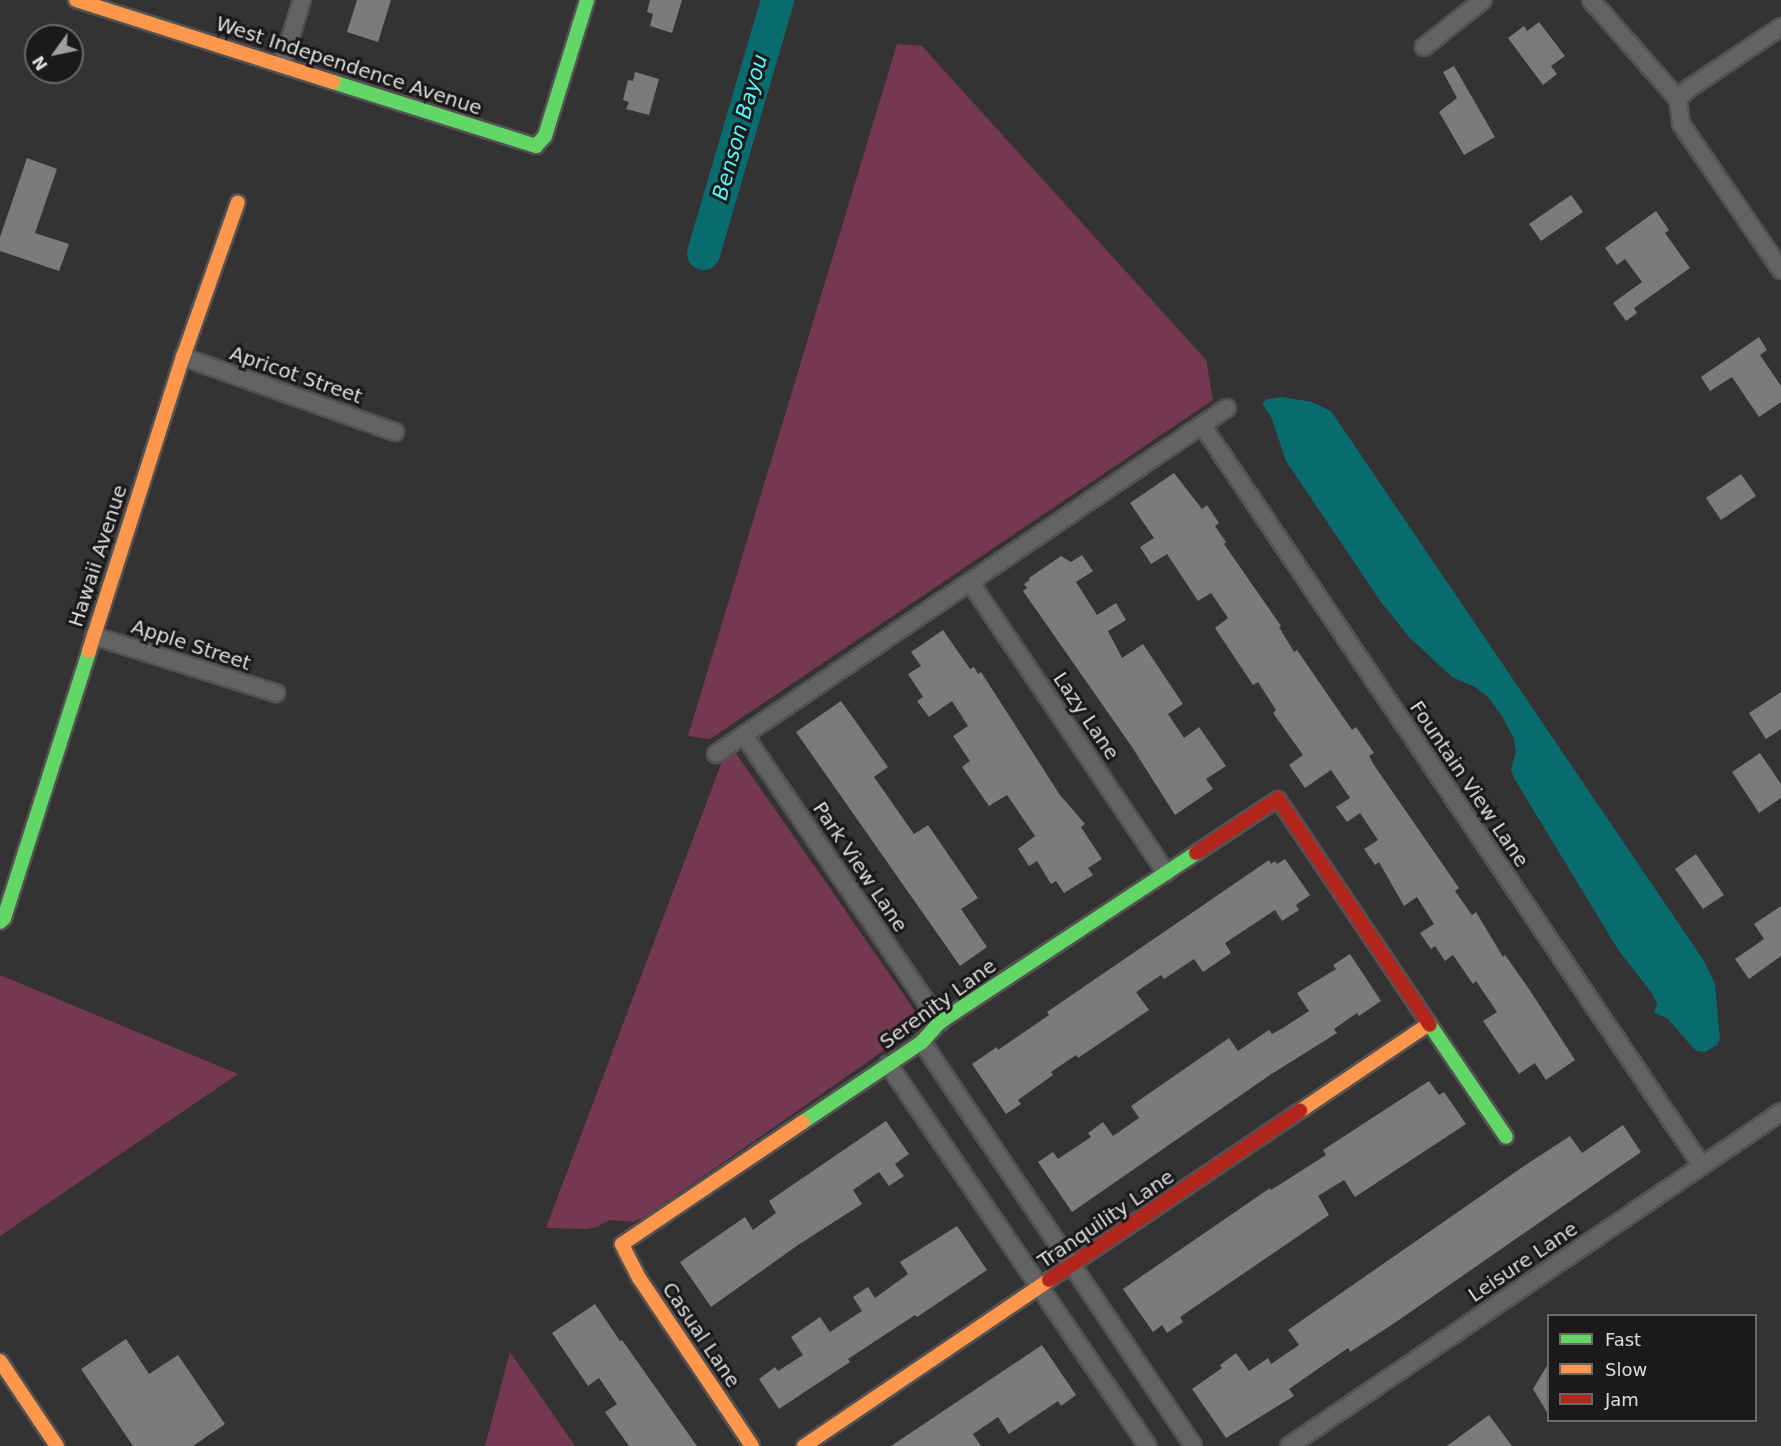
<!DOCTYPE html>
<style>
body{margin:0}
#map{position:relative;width:1781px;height:1446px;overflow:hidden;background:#353233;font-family:"DejaVu Sans",sans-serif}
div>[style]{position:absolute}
.green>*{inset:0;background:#743950}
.water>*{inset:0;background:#086c6e}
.river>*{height:33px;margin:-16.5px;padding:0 16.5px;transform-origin:16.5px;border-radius:16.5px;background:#086c6e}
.building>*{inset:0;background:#7c7a7a}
.roads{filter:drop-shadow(2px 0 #535152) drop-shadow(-2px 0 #535152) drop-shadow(0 2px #535152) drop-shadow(0 -2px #535152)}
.street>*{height:16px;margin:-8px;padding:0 8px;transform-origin:8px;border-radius:8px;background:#646262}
.fast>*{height:14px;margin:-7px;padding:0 7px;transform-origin:7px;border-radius:7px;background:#63d668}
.slow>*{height:14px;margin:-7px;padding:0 7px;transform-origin:7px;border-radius:7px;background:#ff974d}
.jam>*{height:14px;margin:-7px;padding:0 7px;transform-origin:7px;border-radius:7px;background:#b3261e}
span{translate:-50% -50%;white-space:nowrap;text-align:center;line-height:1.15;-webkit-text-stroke:6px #1c191a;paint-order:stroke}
.street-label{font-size:20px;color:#dfdcdd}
.water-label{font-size:21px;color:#53fbff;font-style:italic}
.legend{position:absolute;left:1547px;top:1314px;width:210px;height:108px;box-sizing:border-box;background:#1c191a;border:2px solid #6a6768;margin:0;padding:8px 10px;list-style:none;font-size:18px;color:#dfdcdd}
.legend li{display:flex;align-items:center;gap:12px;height:30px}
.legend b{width:30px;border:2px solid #6a6768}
.north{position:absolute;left:24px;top:24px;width:60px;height:60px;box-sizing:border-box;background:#1c191a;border:2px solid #6a6768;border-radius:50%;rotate:237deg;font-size:16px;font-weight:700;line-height:24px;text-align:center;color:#dfdcdd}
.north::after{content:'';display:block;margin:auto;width:21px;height:27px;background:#a4a0a2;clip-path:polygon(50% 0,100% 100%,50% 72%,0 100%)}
</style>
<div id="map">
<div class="green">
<i style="clip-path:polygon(897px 44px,922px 46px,1206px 360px,1213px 400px,710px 739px,688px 736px)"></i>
<i style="clip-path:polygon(735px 752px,915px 1011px,918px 1021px,916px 1028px,645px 1217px,633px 1222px,609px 1220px,597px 1227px,587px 1229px,546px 1228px,723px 759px)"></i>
<i style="clip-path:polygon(0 975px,238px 1074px,0 1236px)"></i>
<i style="clip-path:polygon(510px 1352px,575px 1446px,485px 1446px)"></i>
</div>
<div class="water">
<i style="clip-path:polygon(1282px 397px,1312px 402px,1331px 411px,1704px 961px,1715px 984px,1720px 1039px,1717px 1045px,1705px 1052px,1696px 1051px,1667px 1018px,1654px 1013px,1657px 1003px,1651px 992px,1619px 951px,1515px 780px,1511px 770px,1516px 752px,1514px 739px,1502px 716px,1488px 697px,1475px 687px,1452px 677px,1409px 637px,1381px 602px,1286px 461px,1272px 419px,1262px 403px,1268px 399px)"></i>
</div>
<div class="river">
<i style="left:703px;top:253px;width:264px;rotate:-73.7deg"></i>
</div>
<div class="building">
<i style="clip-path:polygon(357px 0,391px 0,378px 42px,347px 32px)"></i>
<i style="clip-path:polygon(650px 0,682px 0,672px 33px,650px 26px,653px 14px,647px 12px)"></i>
<i style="clip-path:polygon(1539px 22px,1565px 56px,1551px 66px,1557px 74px,1543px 85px,1508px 38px,1524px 26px,1527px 31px)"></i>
<i style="clip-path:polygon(1454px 66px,1495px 137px,1464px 155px,1439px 112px,1457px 98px,1443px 72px)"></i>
<i style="clip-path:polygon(635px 72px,659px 79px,649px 115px,626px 109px,629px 102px,623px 100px,628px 80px,633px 81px)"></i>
<i style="clip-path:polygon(27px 158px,57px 169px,35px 233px,69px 244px,59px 271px,0 251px,0 237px)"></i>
<i style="clip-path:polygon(1571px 195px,1583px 212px,1541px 241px,1529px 224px)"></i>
<i style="clip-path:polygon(1656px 211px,1669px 230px,1665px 233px,1690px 268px,1634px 308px,1637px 313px,1626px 321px,1613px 303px,1642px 282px,1625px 259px,1617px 265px,1605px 248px)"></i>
<i style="clip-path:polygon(1759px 337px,1767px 350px,1760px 355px,1781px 386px,1781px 402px,1759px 417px,1732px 377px,1710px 391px,1701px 377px)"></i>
<i style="clip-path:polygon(1174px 473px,1202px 509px,1207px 505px,1219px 523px,1215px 526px,1226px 542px,1224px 544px,1281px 626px,1279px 627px,1294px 652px,1297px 650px,1352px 730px,1356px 727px,1374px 753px,1369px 756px,1374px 765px,1459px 888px,1455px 891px,1472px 915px,1476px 912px,1503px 957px,1505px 955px,1529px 989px,1575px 1060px,1546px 1080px,1535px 1063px,1519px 1074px,1483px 1021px,1497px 1012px,1476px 981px,1473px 984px,1453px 955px,1445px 961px,1435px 946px,1431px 949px,1420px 933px,1434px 924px,1417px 897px,1404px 906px,1379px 862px,1375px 865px,1364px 849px,1378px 840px,1360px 813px,1347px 822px,1336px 807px,1350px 798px,1331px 770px,1305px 788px,1289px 765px,1303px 755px,1273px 713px,1276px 710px,1258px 682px,1253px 685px,1215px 628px,1228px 618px,1211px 593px,1198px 601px,1167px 554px,1151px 564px,1140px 547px,1154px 538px,1130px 503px)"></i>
<i style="clip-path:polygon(1741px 474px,1756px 496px,1721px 520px,1706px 498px)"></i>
<i style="clip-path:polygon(1082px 555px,1093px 571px,1076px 582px,1097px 615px,1116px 603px,1126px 620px,1108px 631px,1122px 658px,1143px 644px,1183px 704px,1168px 714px,1184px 738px,1199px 727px,1226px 766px,1206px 779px,1213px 789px,1175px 815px,1132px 747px,1023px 591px,1027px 588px,1024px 584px,1030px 580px,1029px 578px,1061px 556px,1071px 562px)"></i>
<i style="clip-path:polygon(943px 630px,970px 669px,974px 667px,978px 674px,981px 672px,1060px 795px,1085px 824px,1081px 827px,1102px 859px,1088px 868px,1093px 875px,1064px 893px,1056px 881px,1051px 884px,1037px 861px,1029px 866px,1018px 849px,1035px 836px,1007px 795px,989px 806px,962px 767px,970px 761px,953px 736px,968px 726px,952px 701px,929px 717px,917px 701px,923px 697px,908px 674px,921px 666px,911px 652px)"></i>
<i style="clip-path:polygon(1781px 692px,1781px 729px,1766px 739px,1749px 713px)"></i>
<i style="clip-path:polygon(841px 701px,888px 767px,874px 777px,914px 834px,928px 825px,978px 898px,961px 909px,987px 947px,960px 966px,796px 732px)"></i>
<i style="clip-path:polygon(1760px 753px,1781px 784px,1781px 798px,1759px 813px,1732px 772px)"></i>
<i style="clip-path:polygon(1696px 854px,1724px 895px,1703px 909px,1675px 869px)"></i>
<i style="clip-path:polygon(1285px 859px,1310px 895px,1296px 905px,1299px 910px,1282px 921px,1275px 910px,1225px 943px,1231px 953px,1203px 972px,1194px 959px,1164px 979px,1161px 975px,1136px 992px,1149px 1010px,1078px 1058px,1076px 1055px,1051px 1072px,1053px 1075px,1018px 1100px,1021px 1104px,1006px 1114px,972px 1064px,997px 1047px,998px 1050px,1049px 1015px,1047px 1012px,1269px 860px,1271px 864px,1275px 861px,1277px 864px)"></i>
<i style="clip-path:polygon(1781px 906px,1781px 956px,1749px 979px,1735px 959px,1764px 939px,1754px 924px)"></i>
<i style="clip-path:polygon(1350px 954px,1381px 1001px,1359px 1016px,1357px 1013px,1334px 1029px,1337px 1033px,1270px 1075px,1072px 1212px,1038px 1162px,1053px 1152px,1058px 1159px,1091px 1137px,1088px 1133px,1103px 1122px,1113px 1136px,1139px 1118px,1131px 1106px,1229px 1038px,1238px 1051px,1269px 1030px,1272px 1034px,1283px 1028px,1309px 1011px,1297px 993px,1336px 969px,1333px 965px)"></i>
<i style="clip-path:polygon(1429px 1081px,1439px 1095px,1444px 1092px,1466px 1124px,1355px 1197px,1344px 1180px,1318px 1196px,1329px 1215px,1180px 1317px,1183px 1322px,1167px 1333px,1162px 1325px,1153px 1332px,1123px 1289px,1270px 1188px,1271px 1190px,1326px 1155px,1323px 1150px)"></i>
<i style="clip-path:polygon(886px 1121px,909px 1154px,895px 1164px,904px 1176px,889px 1186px,879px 1172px,853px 1190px,862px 1204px,798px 1245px,711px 1307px,680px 1262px,745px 1217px,753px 1230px,776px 1213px,769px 1201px)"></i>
<i style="clip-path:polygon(1623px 1125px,1641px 1152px,1396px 1322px,1350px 1352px,1348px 1348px,1289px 1389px,1294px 1396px,1226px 1438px,1192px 1389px,1222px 1368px,1220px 1365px,1236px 1353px,1249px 1371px,1268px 1358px,1271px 1364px,1299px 1345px,1288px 1330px,1524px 1166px,1570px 1136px,1582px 1153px)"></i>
<i style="clip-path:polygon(957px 1226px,987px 1270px,917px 1317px,915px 1315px,848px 1359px,850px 1362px,779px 1409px,759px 1379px,775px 1367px,778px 1371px,803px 1355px,791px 1337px,820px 1317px,830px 1332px,862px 1311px,853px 1297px,868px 1287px,875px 1298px,908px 1274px,900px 1262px)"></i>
<i style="clip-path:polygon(595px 1304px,620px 1341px,622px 1340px,697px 1446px,629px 1446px,605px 1412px,617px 1404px,599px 1378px,588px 1386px,552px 1333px)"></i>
<i style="clip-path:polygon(126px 1339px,149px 1374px,178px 1355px,225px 1424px,193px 1446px,133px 1446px,81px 1369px)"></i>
<i style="clip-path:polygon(1042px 1345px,1076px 1395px,1061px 1406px,1058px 1401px,1009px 1434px,998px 1417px,973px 1434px,981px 1446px,891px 1446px)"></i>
<i style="clip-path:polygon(1548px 1364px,1548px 1414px,1533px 1389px)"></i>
<i style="clip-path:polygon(1489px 1415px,1512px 1446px,1447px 1446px)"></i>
</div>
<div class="roads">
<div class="street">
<i style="left:1591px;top:0;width:132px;rotate:48.7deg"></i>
<i style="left:1678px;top:99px;width:25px;rotate:83deg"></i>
<i style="left:1681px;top:124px;width:177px;rotate:55.6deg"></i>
<i style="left:1424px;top:47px;width:75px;rotate:-38.5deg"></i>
<i style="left:282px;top:65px;width:68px;rotate:-72.9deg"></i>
<i style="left:1678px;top:99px;width:14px;rotate:-45deg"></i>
<i style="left:1688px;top:89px;width:112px;rotate:-33.7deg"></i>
<i style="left:183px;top:357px;width:225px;rotate:19.5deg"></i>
<i style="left:1202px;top:425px;width:894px;rotate:55.99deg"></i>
<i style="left:970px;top:582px;width:351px;rotate:56deg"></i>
<i style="left:94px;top:636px;width:191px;rotate:17.4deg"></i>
<i style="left:744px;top:735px;width:348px;rotate:55.7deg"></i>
<i style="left:716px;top:754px;width:617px;rotate:-34.1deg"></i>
<i style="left:922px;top:1042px;width:486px;rotate:56.1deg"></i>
<i style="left:888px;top:1064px;width:462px;rotate:55.8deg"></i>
<i style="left:1289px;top:1446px;width:595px;rotate:-34.17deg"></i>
</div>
<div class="fast">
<i style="left:333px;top:82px;width:213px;rotate:17.5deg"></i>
<i style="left:536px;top:146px;width:13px;rotate:-48deg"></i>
<i style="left:545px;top:136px;width:142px;rotate:-72.8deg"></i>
<i style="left:0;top:922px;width:6px;rotate:-45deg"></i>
<i style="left:4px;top:918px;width:280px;rotate:-72.3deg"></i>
<i style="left:1430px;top:1025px;width:135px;rotate:55.8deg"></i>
<i style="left:803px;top:1122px;width:143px;rotate:-33.9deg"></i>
<i style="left:922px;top:1042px;width:27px;rotate:-48deg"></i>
<i style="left:940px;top:1022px;width:307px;rotate:-33.4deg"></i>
</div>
<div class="slow">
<i style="left:76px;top:0;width:270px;rotate:17.7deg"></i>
<i style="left:89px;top:651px;width:309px;rotate:-72.3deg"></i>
<i style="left:183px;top:357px;width:164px;rotate:-70.5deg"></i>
<i style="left:1300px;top:1111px;width:156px;rotate:-34deg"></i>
<i style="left:0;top:1361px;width:102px;rotate:56.2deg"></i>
<i style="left:752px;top:1446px;width:202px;rotate:-123.9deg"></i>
<i style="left:639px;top:1278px;width:38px;rotate:-117deg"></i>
<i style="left:622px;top:1244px;width:218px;rotate:-34deg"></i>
<i style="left:804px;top:1446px;width:296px;rotate:-34.1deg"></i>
</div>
<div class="jam">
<i style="left:1196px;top:853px;width:98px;rotate:-33.4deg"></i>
<i style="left:1278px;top:799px;width:272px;rotate:56.1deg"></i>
<i style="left:1049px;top:1280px;width:303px;rotate:-34deg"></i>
</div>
</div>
<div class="street-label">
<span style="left:349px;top:66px;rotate:18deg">West Independence Avenue</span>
<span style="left:296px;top:375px;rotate:19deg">Apricot Street</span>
<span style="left:98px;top:556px;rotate:-72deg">Hawaii Avenue</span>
<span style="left:191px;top:645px;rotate:18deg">Apple Street</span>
<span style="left:1086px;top:716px;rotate:56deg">Lazy Lane</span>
<span style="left:1469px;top:784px;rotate:56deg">Fountain View Lane</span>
<span style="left:860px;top:867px;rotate:56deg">Park View Lane</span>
<span style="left:938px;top:1004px;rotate:-36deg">Serenity Lane</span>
<span style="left:1106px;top:1219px;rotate:-34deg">Tranquility Lane</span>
<span style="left:1523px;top:1262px;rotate:-34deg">Leisure Lane</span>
<span style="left:701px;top:1335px;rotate:56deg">Casual Lane</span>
</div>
<div class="water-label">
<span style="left:740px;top:127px;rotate:-74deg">Benson Bayou</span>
</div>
<ul class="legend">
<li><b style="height:8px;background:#63d668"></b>Fast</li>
<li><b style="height:8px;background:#ff974d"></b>Slow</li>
<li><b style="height:8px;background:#b3261e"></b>Jam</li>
</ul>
<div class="north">N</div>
</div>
